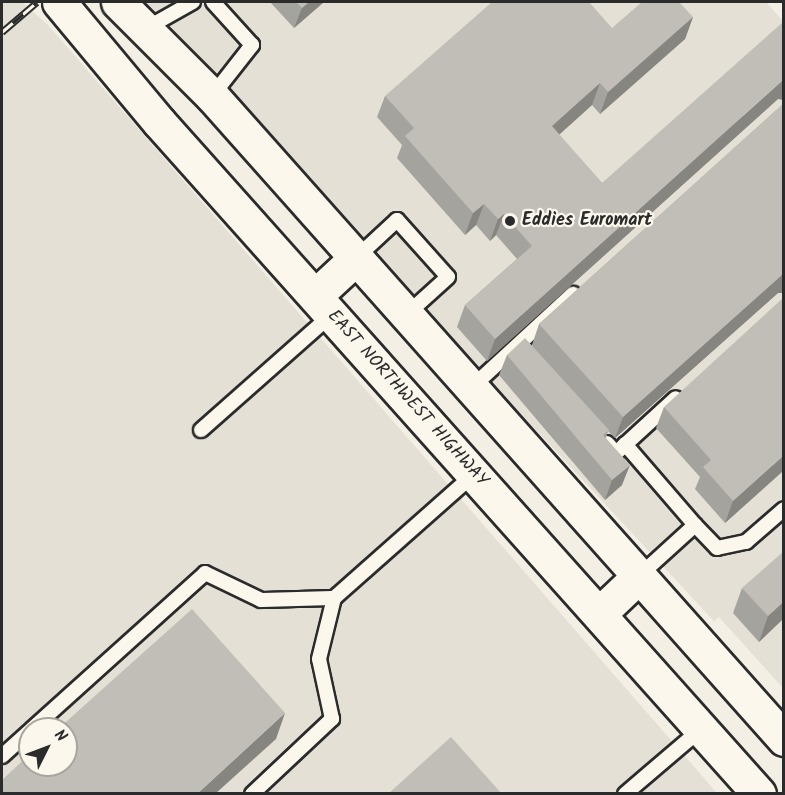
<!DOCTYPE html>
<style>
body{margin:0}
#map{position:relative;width:785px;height:795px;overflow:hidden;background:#f3efe4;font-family:Kalam,sans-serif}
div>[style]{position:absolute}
.built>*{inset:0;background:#e4e0d6}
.roads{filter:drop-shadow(2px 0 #2b2b2b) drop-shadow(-2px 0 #2b2b2b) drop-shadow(0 2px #2b2b2b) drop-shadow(0 -2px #2b2b2b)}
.service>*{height:14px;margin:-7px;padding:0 7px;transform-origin:7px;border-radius:7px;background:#fbf7ec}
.secondary>*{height:33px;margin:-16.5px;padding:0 16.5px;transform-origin:16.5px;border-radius:16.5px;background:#fbf7ec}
.rail>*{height:7px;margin-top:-3.5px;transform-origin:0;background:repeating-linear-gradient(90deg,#fbf7ec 0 14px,#2b2b2b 0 28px);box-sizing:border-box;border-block:2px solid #2b2b2b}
.wall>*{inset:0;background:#a5a39d}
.shaded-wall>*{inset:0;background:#86857f}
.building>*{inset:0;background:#c0beb6}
.dots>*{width:16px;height:16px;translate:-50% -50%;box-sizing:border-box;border:3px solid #fbf7ec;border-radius:50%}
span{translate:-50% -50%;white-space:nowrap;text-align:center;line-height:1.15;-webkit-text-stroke:4.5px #fbf7ec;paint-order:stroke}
.poi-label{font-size:18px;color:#2b2b2b;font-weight:700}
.left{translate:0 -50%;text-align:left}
.street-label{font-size:18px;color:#2b2b2b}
.frame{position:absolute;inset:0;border:3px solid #2b2b2b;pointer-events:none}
.north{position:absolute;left:18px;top:717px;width:60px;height:60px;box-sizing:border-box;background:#fbf7ec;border:2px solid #a8a59f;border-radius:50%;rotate:48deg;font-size:16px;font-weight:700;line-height:24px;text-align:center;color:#2b2b2b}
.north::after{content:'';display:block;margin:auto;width:21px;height:27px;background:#2b2b2b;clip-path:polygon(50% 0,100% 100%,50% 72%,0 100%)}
</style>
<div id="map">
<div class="built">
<i style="clip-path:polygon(evenodd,2px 2px,22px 2px,48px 25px,717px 793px,2px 794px,2px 2px,30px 729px,66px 729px,66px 765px,30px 765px,30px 729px)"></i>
<i style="clip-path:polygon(137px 2px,766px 2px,784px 22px,783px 688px,719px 617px,714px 621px)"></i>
</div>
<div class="roads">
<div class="service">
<i style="left:145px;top:29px;width:55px;rotate:-29.4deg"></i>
<i style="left:212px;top:96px;width:65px;rotate:-51.9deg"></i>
<i style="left:252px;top:45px;width:58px;rotate:-132.2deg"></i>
<i style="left:356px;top:258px;width:56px;rotate:-42.8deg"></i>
<i style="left:397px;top:220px;width:76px;rotate:48.2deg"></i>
<i style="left:448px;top:277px;width:57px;rotate:137.9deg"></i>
<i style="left:471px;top:388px;width:139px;rotate:-42.7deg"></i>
<i style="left:201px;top:430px;width:175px;rotate:-41.5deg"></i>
<i style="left:607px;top:443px;width:13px;rotate:48deg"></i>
<i style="left:616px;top:453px;width:81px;rotate:-42.5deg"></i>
<i style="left:625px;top:444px;width:107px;rotate:49.2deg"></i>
<i style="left:695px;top:525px;width:76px;rotate:137.7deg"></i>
<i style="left:695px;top:525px;width:32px;rotate:46deg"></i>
<i style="left:717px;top:548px;width:30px;rotate:-12deg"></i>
<i style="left:746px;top:542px;width:50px;rotate:-41deg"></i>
<i style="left:32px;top:729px;width:233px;rotate:-42deg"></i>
<i style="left:205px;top:573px;width:62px;rotate:25.7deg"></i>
<i style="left:261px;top:600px;width:73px;rotate:-1.6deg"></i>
<i style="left:2px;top:756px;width:38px;rotate:-42deg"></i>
<i style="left:252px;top:794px;width:110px;rotate:-43.2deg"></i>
<i style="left:332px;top:719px;width:61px;rotate:-102.2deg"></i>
<i style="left:319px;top:659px;width:63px;rotate:-76.2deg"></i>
<i style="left:334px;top:598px;width:187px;rotate:-41.5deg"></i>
<i style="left:625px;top:794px;width:100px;rotate:-40.5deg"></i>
</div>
<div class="secondary">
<i style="left:59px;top:2px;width:156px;rotate:50.2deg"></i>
<i style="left:159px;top:122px;width:901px;rotate:48.24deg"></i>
<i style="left:118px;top:2px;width:133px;rotate:45deg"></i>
<i style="left:212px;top:96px;width:861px;rotate:48.34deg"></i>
<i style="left:315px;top:296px;width:56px;rotate:-42.8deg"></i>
<i style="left:599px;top:614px;width:55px;rotate:-43.5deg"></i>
</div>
</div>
<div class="rail">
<i style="left:2px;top:32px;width:46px;rotate:-40.6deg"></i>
</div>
<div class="wall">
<i style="clip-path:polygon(270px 2px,324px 2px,294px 28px)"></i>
<i style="clip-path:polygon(693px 17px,685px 39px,600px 114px,592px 105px,559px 135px,602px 183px,778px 99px,487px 361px,457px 327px,465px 305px,517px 259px,496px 235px,490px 241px,476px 225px,465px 235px,397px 158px,402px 145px,377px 117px,385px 96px,612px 28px)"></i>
<i style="clip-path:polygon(783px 104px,783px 293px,778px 293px,615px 438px,608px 431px,606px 438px,622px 485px,605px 500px,499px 375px,507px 355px,532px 345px,539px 324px)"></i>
<i style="clip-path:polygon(664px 407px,783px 471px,725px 523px,695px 489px,700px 477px,656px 428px)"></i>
<i style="clip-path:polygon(742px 588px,783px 619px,759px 642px,733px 613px)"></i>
</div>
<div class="shaded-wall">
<i style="clip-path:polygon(309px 2px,324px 2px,294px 28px,302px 8px)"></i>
<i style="clip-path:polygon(693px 17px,685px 39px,600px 114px,608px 92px)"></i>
<i style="clip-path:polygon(783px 80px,783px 100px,778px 99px,487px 361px,495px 339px)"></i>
<i style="clip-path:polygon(600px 83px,592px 105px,544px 148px,552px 126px)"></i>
<i style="clip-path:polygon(484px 204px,476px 225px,465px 235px,473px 213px)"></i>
<i style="clip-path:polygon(504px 214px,496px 235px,490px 241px,498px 219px)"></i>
<i style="clip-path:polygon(783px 274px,783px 293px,778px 293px,615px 438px,623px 417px)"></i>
<i style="clip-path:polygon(783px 456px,783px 471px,725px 523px,733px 501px)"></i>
<i style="clip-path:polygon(630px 465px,622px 485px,605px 500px,612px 480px)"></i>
<i style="clip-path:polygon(783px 602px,783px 619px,759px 642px,768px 616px)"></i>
<i style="clip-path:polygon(285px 713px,276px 739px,215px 794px,197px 794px)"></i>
</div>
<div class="building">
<i style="clip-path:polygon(296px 2px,309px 2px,302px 8px)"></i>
<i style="clip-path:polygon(492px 2px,589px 2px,612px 28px,642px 2px,679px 2px,693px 17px,608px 92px,600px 83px,552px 126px,602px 183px,783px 22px,783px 80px,495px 339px,465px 305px,532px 246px,504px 214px,498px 219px,484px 204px,473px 213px,405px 136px,414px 128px,385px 96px)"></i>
<i style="clip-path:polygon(783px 104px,783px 274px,623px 417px,539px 324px)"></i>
<i style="clip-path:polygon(783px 298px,783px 456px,733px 501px,703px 467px,711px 460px,664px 407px)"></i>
<i style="clip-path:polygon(525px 338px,609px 430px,603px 435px,630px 465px,612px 480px,507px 355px)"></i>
<i style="clip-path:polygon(783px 552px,783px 602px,768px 616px,742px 588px)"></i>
<i style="clip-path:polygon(192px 609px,285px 713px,197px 794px,2px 794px,2px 780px,30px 754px,30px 765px,66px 765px,66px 729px,58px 729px)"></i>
<i style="clip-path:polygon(451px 737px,502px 794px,388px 794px)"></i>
</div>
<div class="dots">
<i style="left:510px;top:221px;background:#2b2b2b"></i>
</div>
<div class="poi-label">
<span class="left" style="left:522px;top:221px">Eddies Euromart</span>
</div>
<div class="street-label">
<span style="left:407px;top:399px;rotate:48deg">EAST NORTHWEST HIGHWAY</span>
</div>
<div class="frame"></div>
<div class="north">N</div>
</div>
